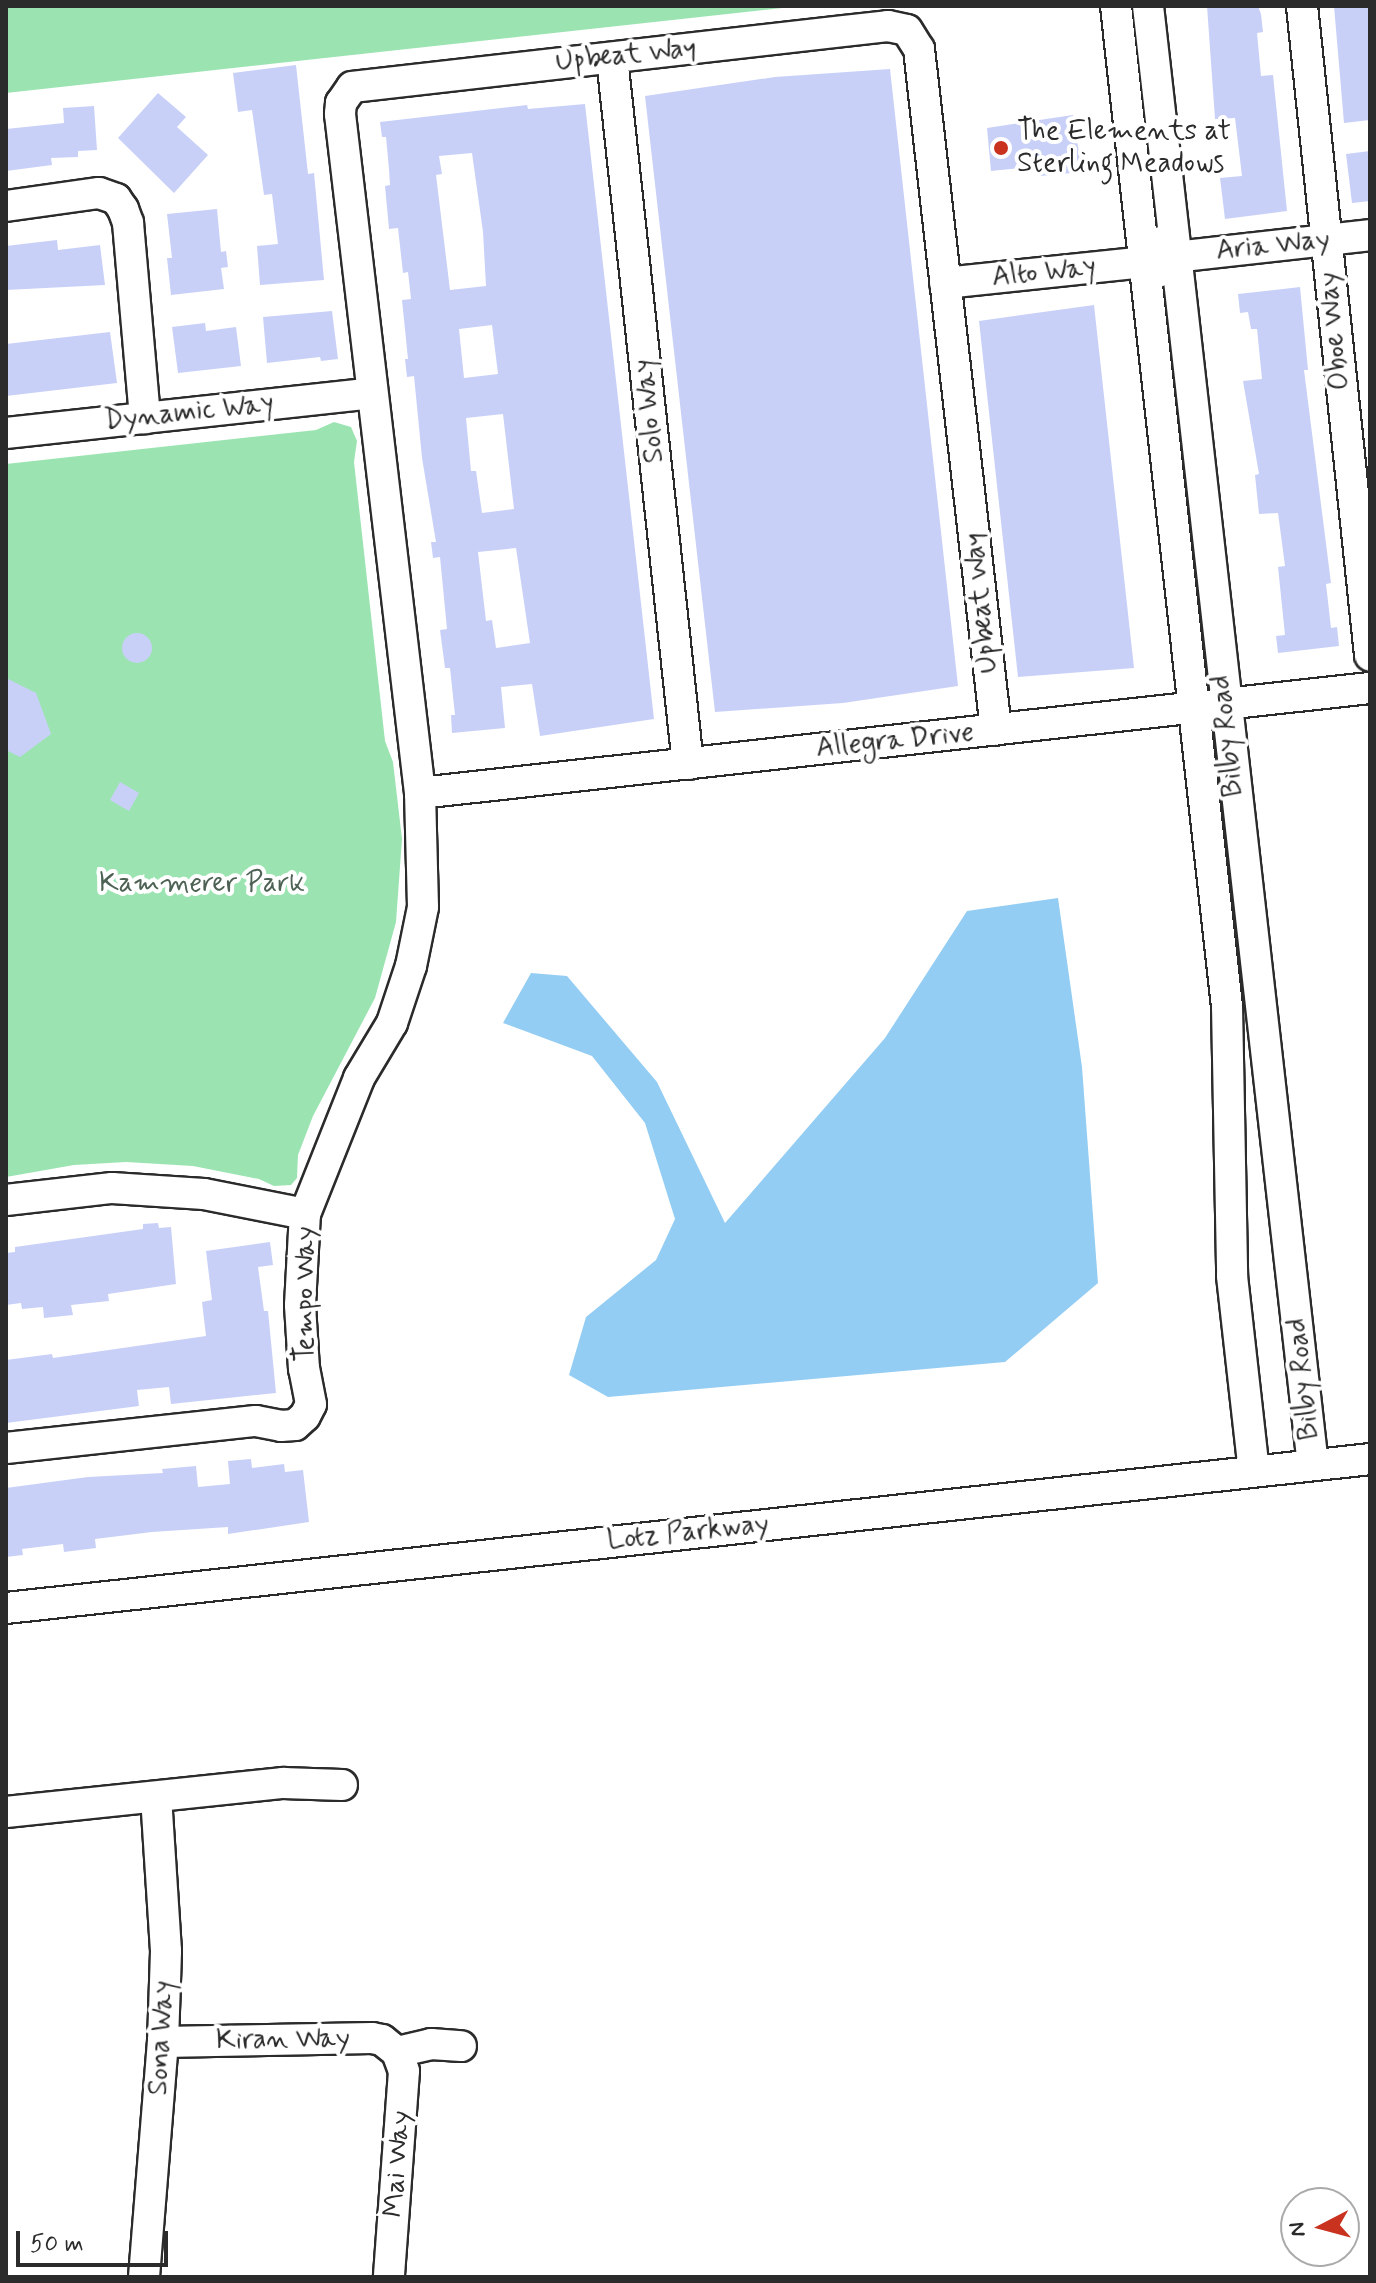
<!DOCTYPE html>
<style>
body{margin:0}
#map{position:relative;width:1376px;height:2283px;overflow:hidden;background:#fff;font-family:Mynerve,sans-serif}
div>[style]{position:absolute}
.green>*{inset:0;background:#9be4b2}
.water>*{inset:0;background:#93cdf3}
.building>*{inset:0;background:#c8d0f8}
.round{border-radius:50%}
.roads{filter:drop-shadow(2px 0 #2b2b2b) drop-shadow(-2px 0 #2b2b2b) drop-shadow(0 2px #2b2b2b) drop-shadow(0 -2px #2b2b2b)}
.minor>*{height:30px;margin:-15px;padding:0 15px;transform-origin:15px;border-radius:15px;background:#fff}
.dots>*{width:22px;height:22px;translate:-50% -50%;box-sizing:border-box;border:4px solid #fff;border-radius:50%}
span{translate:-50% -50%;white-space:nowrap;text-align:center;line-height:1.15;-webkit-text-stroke:8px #fff;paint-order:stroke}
.street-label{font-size:28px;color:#2b2b2b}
.poi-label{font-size:28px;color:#2b2b2b}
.left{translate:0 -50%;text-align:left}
.park-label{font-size:28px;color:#4d6254}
.frame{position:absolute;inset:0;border:8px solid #2b2b2b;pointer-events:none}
.north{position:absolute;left:1280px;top:2187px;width:80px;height:80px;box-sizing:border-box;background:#fff;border:2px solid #aaa;border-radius:50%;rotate:264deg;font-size:22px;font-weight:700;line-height:32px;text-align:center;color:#2b2b2b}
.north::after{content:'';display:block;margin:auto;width:28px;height:36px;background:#c8321e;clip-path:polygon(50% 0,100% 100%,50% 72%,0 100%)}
.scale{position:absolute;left:16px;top:2231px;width:152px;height:36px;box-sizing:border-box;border:4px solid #2b2b2b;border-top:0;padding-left:10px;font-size:24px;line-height:28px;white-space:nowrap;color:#2b2b2b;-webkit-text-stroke:6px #fff;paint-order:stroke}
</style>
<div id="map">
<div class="green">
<i style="clip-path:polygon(6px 6px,800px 6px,6px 93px)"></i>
<i style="clip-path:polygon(334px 422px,351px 427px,357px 441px,354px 462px,385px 741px,393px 762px,402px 839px,396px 922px,375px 998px,313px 1116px,298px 1155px,297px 1178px,291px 1185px,274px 1186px,259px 1179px,193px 1166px,126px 1162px,74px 1165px,6px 1177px,6px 464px,316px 430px)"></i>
</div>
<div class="water">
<i style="clip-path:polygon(1058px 898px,1082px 1067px,1098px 1283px,1005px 1362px,608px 1397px,569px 1375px,586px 1317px,656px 1260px,675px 1219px,645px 1123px,592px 1056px,503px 1023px,531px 973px,567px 976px,657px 1082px,725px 1223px,885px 1038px,967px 911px)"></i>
</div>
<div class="building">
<i style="clip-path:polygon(1207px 6px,1258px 6px,1261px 14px,1263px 32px,1257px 33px,1261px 76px,1273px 75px,1287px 211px,1225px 219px,1220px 178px,1242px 176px,1235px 118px,1215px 119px)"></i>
<i style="clip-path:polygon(1334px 6px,1370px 6px,1370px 120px,1344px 123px)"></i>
<i style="clip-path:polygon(296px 65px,308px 174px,314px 173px,324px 280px,260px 285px,257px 246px,278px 244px,272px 194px,264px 195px,252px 110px,238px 112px,233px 73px)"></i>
<i style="clip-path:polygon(890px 69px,958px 686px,843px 703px,715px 712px,645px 96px,775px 77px)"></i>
<i style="clip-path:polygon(158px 93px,186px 117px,177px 127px,208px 155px,174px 193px,118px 138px)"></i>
<i style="clip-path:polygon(evenodd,585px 104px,654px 719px,540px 736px,532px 684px,501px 687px,505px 728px,452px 733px,451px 715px,455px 715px,450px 668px,445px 668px,440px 630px,447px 629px,440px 557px,433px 558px,431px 542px,436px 542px,422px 458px,414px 376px,407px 377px,405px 359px,408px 359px,402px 300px,411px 299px,408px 272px,403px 273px,398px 228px,389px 229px,385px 186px,390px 185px,389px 169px,386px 137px,382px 137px,380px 122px,527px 105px,528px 109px,585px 104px,472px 153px,483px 232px,486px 286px,450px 290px,436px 175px,442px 174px,439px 156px,472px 153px,585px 104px,492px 325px,498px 374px,464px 378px,459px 329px,492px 325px,585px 104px,503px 414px,514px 509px,482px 513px,476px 471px,471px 471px,466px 418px,503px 414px,585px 104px,516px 548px,530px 643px,496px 648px,492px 620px,486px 621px,478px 552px,516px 548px)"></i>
<i style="clip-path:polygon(94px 106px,97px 150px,78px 151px,78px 157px,51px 158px,52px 165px,6px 171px,6px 129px,64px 123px,63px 108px)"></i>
<i style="clip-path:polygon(1073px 115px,1082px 172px,1040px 176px,1039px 166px,991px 171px,987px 128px)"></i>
<i style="clip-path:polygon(1370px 151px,1370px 201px,1352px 203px,1346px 154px)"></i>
<i style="clip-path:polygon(217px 209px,221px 252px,226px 251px,228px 267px,221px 268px,224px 289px,171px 295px,167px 258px,172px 258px,167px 214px)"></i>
<i style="clip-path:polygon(57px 240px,58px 250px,100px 245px,105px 285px,6px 290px,6px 246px)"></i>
<i style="clip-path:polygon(1300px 287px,1308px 370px,1304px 370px,1331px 583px,1326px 584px,1331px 628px,1337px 627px,1339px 646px,1278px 653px,1276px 636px,1285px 635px,1278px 567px,1285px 566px,1278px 513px,1259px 514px,1255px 475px,1259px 474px,1243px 381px,1262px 379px,1257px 329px,1251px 329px,1248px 312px,1240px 313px,1238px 294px)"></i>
<i style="clip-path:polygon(1094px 305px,1134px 668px,1018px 677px,979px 321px)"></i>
<i style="clip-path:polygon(332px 311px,338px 359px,321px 361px,320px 357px,267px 363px,263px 317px)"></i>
<i style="clip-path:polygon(205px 323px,206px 331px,236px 327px,241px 366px,178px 373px,172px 327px)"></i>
<i style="clip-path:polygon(110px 332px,117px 383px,6px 396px,6px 344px)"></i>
<i class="round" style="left:122px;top:633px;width:30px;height:30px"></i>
<i style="clip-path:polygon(6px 678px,36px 693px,51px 734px,20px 757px,6px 750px)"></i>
<i style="clip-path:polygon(120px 782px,139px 793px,129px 811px,110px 800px)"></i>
<i style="clip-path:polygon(158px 1223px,159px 1228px,171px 1227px,176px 1284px,108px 1294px,109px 1301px,71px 1305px,73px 1315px,44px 1318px,43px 1307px,22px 1309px,21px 1303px,6px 1305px,6px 1253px,15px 1252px,15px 1247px,143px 1229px,143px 1224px)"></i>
<i style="clip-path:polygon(270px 1242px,273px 1265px,258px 1267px,264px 1311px,268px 1311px,276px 1393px,171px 1404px,169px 1387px,137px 1390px,139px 1406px,6px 1423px,6px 1360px,52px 1354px,53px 1358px,206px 1336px,202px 1302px,212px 1300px,206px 1251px)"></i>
<i style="clip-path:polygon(251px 1459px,252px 1468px,284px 1464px,285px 1472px,303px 1470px,309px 1522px,228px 1534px,228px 1527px,152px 1532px,95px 1539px,96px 1548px,64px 1552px,63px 1544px,22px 1549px,23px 1555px,6px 1557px,6px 1488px,88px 1477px,163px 1473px,162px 1469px,196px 1466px,198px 1487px,230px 1484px,228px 1461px)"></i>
</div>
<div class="roads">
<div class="minor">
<i style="left:1116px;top:6px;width:1006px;rotate:83.67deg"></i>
<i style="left:1227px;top:1006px;width:270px;rotate:88.9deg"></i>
<i style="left:1232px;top:1276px;width:196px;rotate:83.6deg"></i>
<i style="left:1148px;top:6px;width:1468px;rotate:83.55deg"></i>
<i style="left:1302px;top:6px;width:653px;rotate:84.02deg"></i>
<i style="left:612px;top:58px;width:710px;rotate:83.86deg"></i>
<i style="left:6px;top:206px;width:94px;rotate:-8deg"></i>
<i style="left:99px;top:193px;width:18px;rotate:19deg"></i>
<i style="left:116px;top:199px;width:12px;rotate:55deg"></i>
<i style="left:123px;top:209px;width:15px;rotate:70deg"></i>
<i style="left:128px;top:223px;width:196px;rotate:85deg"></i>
<i style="left:1161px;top:242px;width:21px;rotate:47deg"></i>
<i style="left:1175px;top:257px;width:196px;rotate:-6.4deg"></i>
<i style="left:945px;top:283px;width:200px;rotate:-6deg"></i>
<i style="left:1144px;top:262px;width:17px;rotate:36deg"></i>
<i style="left:6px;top:433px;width:368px;rotate:-6.2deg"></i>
<i style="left:420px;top:793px;width:956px;rotate:-6.31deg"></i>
<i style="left:6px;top:1200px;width:107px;rotate:-6.5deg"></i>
<i style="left:112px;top:1188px;width:92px;rotate:3.7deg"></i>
<i style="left:204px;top:1194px;width:103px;rotate:11.2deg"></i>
<i style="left:6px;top:1448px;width:251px;rotate:-6.2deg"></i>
<i style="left:256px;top:1421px;width:25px;rotate:11deg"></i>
<i style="left:281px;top:1426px;width:14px;rotate:-4deg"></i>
<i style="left:295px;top:1425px;width:13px;rotate:-42deg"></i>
<i style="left:305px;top:1416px;width:13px;rotate:-63deg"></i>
<i style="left:311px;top:1404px;width:36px;rotate:-101deg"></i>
<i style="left:304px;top:1369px;width:64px;rotate:-93.6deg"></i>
<i style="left:300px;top:1305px;width:91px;rotate:-86.9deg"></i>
<i style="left:305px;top:1214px;width:146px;rotate:-68.3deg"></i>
<i style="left:359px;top:1078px;width:64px;rotate:-59deg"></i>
<i style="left:392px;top:1023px;width:60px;rotate:-71.6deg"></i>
<i style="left:411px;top:966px;width:60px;rotate:-78.5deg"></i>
<i style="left:423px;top:907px;width:114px;rotate:-91.5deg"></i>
<i style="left:420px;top:793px;width:684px;rotate:-96.72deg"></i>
<i style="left:340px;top:114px;width:11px;rotate:-85deg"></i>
<i style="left:341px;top:103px;width:19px;rotate:-55deg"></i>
<i style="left:352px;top:87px;width:539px;rotate:-6.49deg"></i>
<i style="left:888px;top:26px;width:19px;rotate:12deg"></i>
<i style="left:907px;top:30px;width:22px;rotate:58deg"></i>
<i style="left:919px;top:49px;width:685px;rotate:83.55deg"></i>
<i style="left:6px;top:1608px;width:1372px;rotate:-6.23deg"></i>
<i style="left:6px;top:1812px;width:279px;rotate:-6deg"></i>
<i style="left:283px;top:1783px;width:59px;rotate:1.9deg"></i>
<i style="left:163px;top:2042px;width:209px;rotate:-1.1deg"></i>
<i style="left:372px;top:2038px;width:10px;rotate:11deg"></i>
<i style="left:382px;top:2040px;width:19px;rotate:39deg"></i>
<i style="left:397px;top:2052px;width:20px;rotate:70deg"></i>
<i style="left:404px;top:2071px;width:207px;rotate:94.2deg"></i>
<i style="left:397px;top:2052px;width:35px;rotate:-13deg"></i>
<i style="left:431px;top:2044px;width:30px;rotate:4deg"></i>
<i style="left:144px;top:2277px;width:236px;rotate:-85.4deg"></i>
<i style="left:163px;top:2042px;width:91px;rotate:-88.1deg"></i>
<i style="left:166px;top:1951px;width:153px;rotate:-93.7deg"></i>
</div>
</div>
<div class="dots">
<i style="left:1001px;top:148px;background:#c8321e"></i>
</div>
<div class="street-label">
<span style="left:626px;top:56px;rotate:-6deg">Upbeat Way</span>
<span style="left:1273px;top:246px;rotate:-6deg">Aria Way</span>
<span style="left:1044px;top:273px;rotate:-6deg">Alto Way</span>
<span style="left:1335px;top:331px;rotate:-96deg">Oboe Way</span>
<span style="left:650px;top:411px;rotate:-96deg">Solo Way</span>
<span style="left:189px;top:413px;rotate:-6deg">Dynamic Way</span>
<span style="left:982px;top:603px;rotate:-96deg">Upbeat Way</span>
<span style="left:1228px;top:736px;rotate:-96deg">Bilby Road</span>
<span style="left:895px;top:741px;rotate:-6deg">Allegra Drive</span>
<span style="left:306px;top:1294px;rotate:-90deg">Tempo Way</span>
<span style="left:1304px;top:1379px;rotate:-96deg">Bilby Road</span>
<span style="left:688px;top:1533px;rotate:-6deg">Lotz Parkway</span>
<span style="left:162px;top:2038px;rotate:-87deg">Sona Way</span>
<span style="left:283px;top:2040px;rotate:-1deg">Kiran Way</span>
<span style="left:398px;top:2164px;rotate:-86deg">Mai Way</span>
</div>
<div class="poi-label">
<span class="left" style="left:1017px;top:148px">The Elements at<br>Sterling Meadows</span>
</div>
<div class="park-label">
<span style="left:202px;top:884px">Kammerer Park</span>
</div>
<div class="frame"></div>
<div class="north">N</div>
<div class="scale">50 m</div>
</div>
